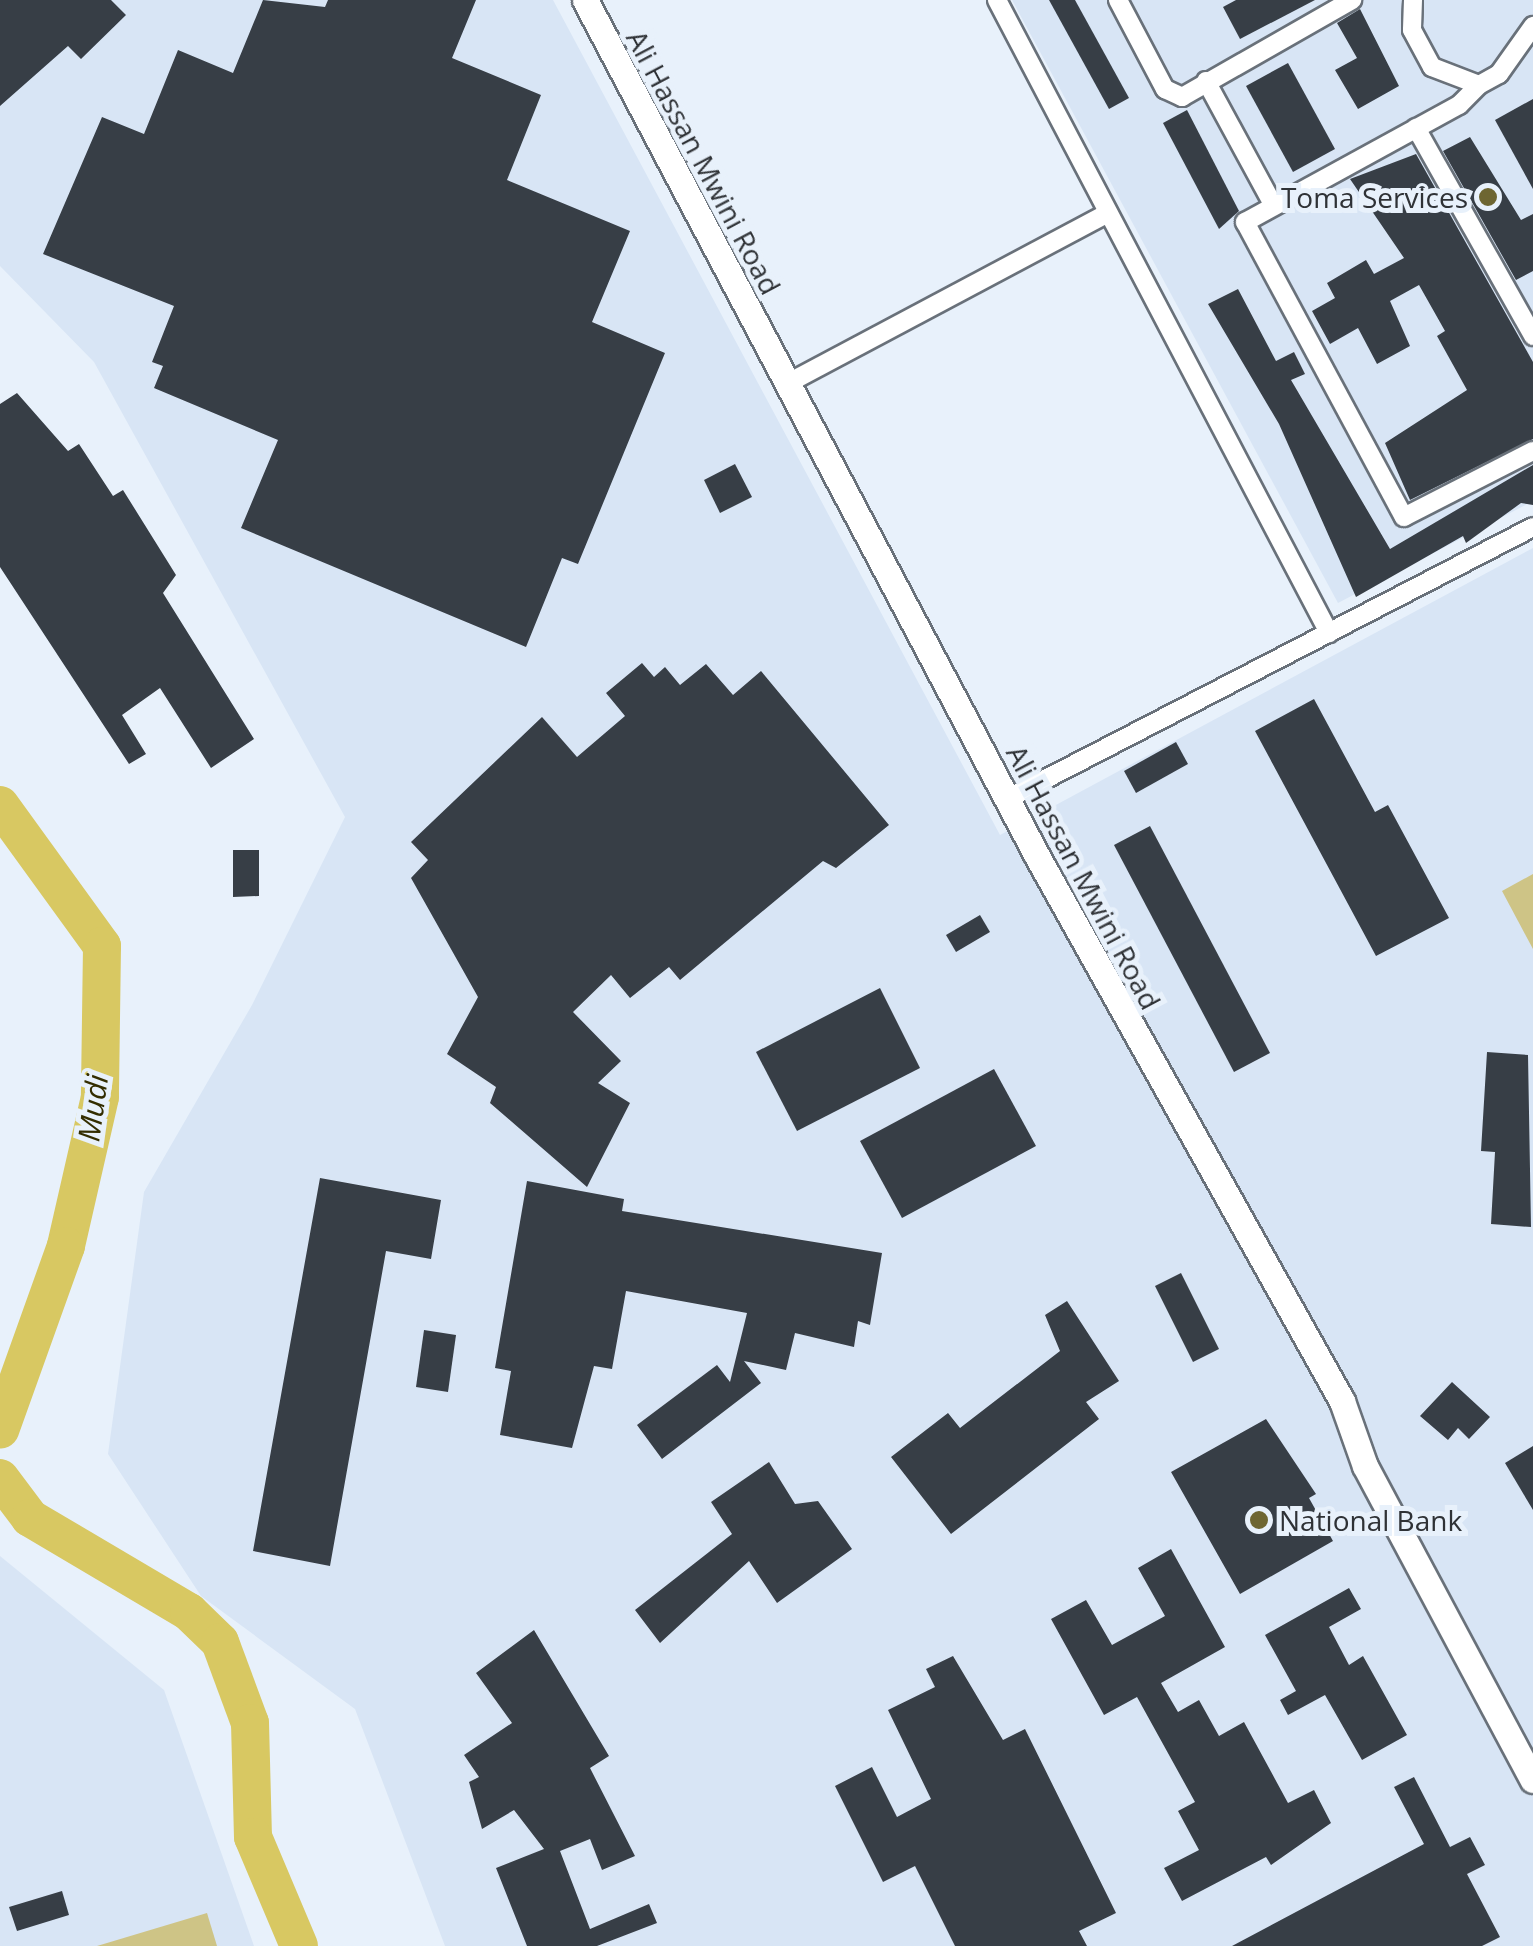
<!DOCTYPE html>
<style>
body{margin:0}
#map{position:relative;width:1533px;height:1946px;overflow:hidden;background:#e8f1fb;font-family:"Open Sans",sans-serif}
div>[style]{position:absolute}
.built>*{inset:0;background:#d8e5f5}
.green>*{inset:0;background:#cec486}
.river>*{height:38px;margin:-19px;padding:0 19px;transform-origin:19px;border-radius:19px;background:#d8c862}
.building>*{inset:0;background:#373e46}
.roads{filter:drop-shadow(2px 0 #69717a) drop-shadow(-2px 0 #69717a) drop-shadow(0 2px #69717a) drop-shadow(0 -2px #69717a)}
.street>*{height:18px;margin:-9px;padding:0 9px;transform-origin:9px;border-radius:9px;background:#fff}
.secondary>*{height:25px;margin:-12.5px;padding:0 12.5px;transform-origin:12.5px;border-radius:12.5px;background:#fff}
.dots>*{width:28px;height:28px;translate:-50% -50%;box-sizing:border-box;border:5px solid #e8f1fb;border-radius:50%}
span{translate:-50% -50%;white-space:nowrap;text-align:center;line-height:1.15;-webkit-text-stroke:10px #e8f1fb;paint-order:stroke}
.street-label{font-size:28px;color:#2f3236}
.poi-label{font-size:28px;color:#2f3236}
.right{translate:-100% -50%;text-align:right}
.left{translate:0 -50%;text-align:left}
.water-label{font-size:30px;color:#332d00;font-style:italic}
</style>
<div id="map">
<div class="built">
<i style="clip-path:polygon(0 0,553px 0,1000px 835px,1533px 548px,1533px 1946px,445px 1946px,355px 1709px,201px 1596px,108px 1454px,144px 1192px,252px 1005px,345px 817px,94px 362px,0 266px)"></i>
<i style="clip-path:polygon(1012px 0,1533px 0,1533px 501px,1338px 603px)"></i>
<i style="clip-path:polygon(0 1556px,164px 1690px,254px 1946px,0 1946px)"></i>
</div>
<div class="green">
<i style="clip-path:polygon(1533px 874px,1533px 949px,1502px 891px)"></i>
<i style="clip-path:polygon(207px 1913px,217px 1946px,97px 1946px)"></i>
</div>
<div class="river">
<i style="left:0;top:805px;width:174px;rotate:54.1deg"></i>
<i style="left:102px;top:946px;width:151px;rotate:90.8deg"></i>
<i style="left:100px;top:1097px;width:153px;rotate:102.9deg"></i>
<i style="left:66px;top:1246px;width:195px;rotate:109.7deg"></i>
<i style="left:0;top:1478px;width:50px;rotate:53.1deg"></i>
<i style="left:30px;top:1518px;width:185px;rotate:30.6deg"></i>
<i style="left:189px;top:1612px;width:43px;rotate:44.1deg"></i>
<i style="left:220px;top:1642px;width:86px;rotate:69.7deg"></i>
<i style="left:250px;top:1723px;width:114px;rotate:88.5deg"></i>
<i style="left:253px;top:1837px;width:118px;rotate:67.1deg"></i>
</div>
<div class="building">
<i style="clip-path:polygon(0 0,111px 0,126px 15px,81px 59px,68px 46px,0 106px)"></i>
<i style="clip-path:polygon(263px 0,325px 7px,328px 0,476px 0,452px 58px,541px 95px,507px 180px,630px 231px,592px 322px,665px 353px,578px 564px,562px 558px,526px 647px,241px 528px,278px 440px,154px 388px,163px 366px,152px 362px,174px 306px,43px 254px,102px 117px,144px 134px,178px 50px,233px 73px)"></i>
<i style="clip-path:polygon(1049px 0,1075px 0,1129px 98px,1109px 109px)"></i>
<i style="clip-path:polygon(1236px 0,1315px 0,1240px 39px,1223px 7px)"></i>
<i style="clip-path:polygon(1360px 9px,1399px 86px,1358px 109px,1335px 70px,1357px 58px,1337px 23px)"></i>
<i style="clip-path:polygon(1288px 63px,1335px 149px,1293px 172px,1246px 86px)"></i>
<i style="clip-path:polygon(1533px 99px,1533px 189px,1495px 120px)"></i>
<i style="clip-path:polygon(1187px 110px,1239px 211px,1219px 229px,1163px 123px)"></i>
<i style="clip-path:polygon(1470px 137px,1521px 220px,1533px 214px,1533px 271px,1516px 280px,1443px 151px)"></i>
<i style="clip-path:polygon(1416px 154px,1533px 362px,1533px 439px,1410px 500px,1385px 443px,1467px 390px,1437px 336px,1445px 331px,1419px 285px,1390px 301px,1410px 346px,1377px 364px,1358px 328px,1330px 344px,1312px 311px,1335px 298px,1327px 283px,1366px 260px,1374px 274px,1404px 258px,1350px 179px)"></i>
<i style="clip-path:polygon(1238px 289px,1276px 361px,1294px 352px,1305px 374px,1291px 380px,1390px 549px,1533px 465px,1533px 505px,1521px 503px,1466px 543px,1463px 536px,1356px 597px,1279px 424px,1208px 304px)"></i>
<i style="clip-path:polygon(17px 393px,68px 451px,79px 444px,113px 496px,123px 490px,176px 575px,163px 593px,254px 739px,211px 768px,160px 688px,122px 715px,146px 754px,129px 764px,0 567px,0 404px)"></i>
<i style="clip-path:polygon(735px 464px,752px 497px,720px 513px,704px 480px)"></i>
<i style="clip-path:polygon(642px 663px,654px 677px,665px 667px,680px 685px,706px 664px,733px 695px,761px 671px,889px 825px,836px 868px,823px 861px,680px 980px,669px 967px,630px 998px,611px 975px,573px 1012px,621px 1061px,598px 1083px,630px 1103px,587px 1187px,490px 1103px,496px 1087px,447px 1054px,478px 997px,411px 878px,428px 860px,411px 842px,542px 717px,577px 757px,625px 716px,606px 693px)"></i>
<i style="clip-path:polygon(1314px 699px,1375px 812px,1388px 805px,1449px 918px,1376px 956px,1255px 731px)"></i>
<i style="clip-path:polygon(1176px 742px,1188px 764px,1136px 793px,1124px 771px)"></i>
<i style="clip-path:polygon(1150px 826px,1270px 1053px,1234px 1072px,1114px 845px)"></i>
<i style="clip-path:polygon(233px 850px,259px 850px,259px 896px,233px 897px)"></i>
<i style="clip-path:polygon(980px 915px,990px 932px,956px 952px,946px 935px)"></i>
<i style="clip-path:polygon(880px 988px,920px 1068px,797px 1131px,756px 1052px)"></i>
<i style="clip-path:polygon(1487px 1052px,1528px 1055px,1531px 1227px,1491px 1224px,1495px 1152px,1481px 1151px)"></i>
<i style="clip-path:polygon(994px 1069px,1036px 1146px,902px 1218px,860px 1141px)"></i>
<i style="clip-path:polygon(320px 1178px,441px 1200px,431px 1259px,386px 1251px,330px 1566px,253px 1551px)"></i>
<i style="clip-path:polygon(527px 1181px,624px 1199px,622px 1211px,882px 1253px,870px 1325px,858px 1321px,854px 1347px,795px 1333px,786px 1370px,744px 1361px,761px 1383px,662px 1459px,637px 1425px,717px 1365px,730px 1382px,747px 1313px,626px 1291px,612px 1369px,594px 1366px,572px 1448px,500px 1435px,511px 1371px,495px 1368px)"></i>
<i style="clip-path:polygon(1181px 1273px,1219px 1349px,1193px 1362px,1155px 1286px)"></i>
<i style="clip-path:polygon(1067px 1301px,1119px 1381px,1086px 1402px,1099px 1419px,951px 1534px,891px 1457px,948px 1413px,960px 1428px,1060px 1351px,1045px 1315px)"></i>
<i style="clip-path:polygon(424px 1330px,456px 1335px,448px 1392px,416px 1387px)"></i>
<i style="clip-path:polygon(1452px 1382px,1490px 1417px,1469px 1439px,1458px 1428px,1448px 1440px,1420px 1416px)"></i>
<i style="clip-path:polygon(1266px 1419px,1316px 1494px,1309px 1498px,1333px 1541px,1240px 1594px,1171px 1472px)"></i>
<i style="clip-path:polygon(1533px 1446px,1533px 1510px,1505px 1463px)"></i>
<i style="clip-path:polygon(769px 1462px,795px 1504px,818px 1501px,852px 1549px,777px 1603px,749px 1561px,660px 1643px,635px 1610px,732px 1534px,711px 1502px)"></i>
<i style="clip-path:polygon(1171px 1549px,1225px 1647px,1161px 1683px,1178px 1712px,1199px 1700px,1219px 1736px,1244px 1722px,1288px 1803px,1314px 1790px,1331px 1823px,1271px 1865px,1266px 1857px,1182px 1901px,1164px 1868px,1199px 1850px,1178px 1811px,1195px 1802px,1137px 1697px,1104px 1715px,1051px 1619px,1086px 1600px,1112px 1645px,1165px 1616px,1138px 1568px)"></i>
<i style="clip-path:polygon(1349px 1588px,1361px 1609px,1329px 1627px,1349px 1665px,1363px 1656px,1407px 1735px,1362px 1760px,1325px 1695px,1288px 1715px,1280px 1700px,1296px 1691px,1265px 1635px)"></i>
<i style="clip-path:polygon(534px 1630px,609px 1756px,590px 1768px,635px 1856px,602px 1870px,590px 1839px,560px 1851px,590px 1929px,649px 1904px,657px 1923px,597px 1946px,527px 1946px,496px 1868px,544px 1849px,514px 1810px,482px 1829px,469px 1782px,479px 1777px,464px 1755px,512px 1723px,476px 1673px)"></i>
<i style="clip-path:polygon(953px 1656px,1003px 1740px,1025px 1729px,1116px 1913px,1079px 1931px,1087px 1946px,955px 1946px,915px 1866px,883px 1882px,835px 1786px,872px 1767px,897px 1817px,931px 1799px,888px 1710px,935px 1687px,926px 1669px)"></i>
<i style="clip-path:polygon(1414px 1777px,1450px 1847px,1470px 1837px,1485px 1865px,1467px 1874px,1500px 1937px,1482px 1946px,1232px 1946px,1424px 1844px,1394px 1787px)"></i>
<i style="clip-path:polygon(62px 1891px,69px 1915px,17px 1931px,9px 1907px)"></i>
</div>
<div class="roads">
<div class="street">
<i style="left:997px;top:0;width:715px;rotate:62.32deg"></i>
<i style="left:1118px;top:0;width:101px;rotate:62.2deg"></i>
<i style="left:1165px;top:89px;width:19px;rotate:25deg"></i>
<i style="left:1182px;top:97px;width:196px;rotate:-29.7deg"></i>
<i style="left:1413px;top:0;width:30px;rotate:92deg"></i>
<i style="left:1412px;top:30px;width:42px;rotate:61.6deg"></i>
<i style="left:1432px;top:67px;width:50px;rotate:21deg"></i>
<i style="left:1479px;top:85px;width:23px;rotate:-29deg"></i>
<i style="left:1499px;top:74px;width:59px;rotate:-54.7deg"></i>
<i style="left:1206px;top:81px;width:142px;rotate:61.5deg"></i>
<i style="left:1479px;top:85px;width:28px;rotate:135deg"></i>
<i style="left:1459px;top:105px;width:244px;rotate:151.3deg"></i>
<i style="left:1245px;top:222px;width:335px;rotate:61.7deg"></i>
<i style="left:1404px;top:517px;width:145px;rotate:-27.1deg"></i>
<i style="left:1416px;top:128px;width:239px;rotate:60.6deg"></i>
<i style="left:792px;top:381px;width:358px;rotate:-28deg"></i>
<i style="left:1007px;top:799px;width:592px;rotate:-27.34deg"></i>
</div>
<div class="secondary">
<i style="left:585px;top:0;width:968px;rotate:62.16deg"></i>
<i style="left:1037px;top:856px;width:625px;rotate:60.77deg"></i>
<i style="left:1342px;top:1401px;width:69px;rotate:70.5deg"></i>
<i style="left:1365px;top:1466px;width:356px;rotate:61.9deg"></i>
</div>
</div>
<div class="dots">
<i style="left:1488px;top:197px;background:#6e6632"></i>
<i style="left:1259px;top:1520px;background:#6e6632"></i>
</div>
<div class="street-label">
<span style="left:704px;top:162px;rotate:62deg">Ali Hassan Mwini Road</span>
<span style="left:1084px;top:877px;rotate:62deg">Ali Hassan Mwini Road</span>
</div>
<div class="poi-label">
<span class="right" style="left:1468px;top:197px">Toma Services</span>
<span class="left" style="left:1279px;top:1520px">National Bank</span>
</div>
<div class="water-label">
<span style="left:93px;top:1108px;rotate:-82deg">Mudi</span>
</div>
</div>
